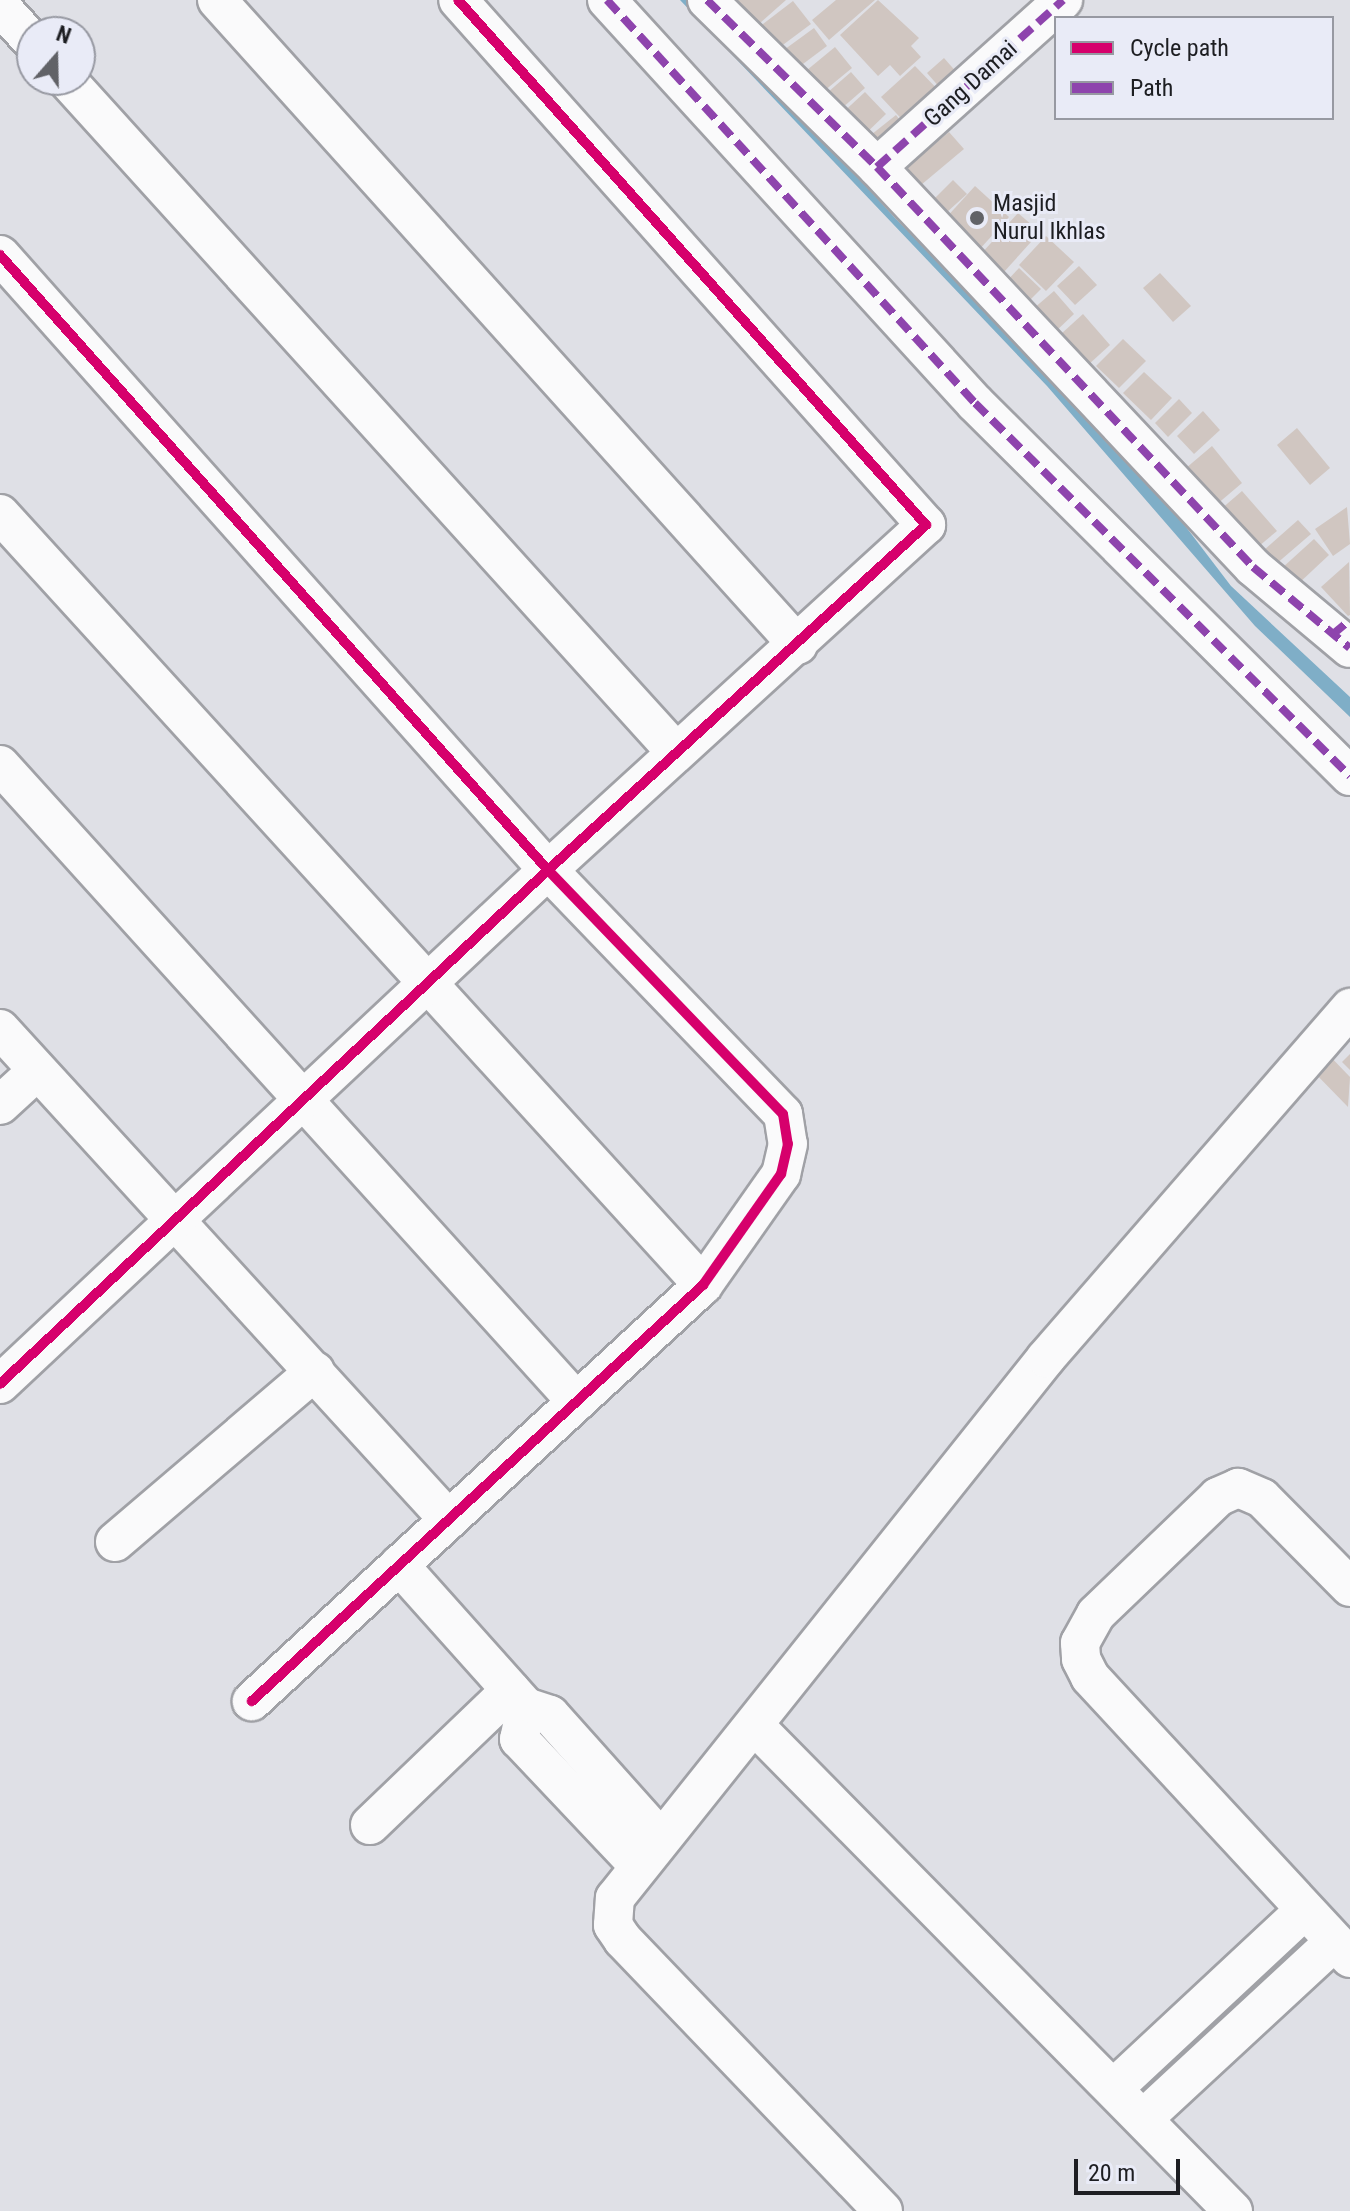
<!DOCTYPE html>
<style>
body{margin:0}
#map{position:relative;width:1350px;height:2211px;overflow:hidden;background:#dfe0e6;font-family:"Roboto Condensed",sans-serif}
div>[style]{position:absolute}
.water>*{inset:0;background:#7faec7}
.building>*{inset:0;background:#d0c6c1}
.roads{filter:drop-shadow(2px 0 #a0a1a6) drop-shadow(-2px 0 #a0a1a6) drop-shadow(0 2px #a0a1a6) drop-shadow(0 -2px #a0a1a6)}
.minor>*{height:38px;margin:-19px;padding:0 19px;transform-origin:19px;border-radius:19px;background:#fafafb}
.quiet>*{height:8px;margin-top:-4px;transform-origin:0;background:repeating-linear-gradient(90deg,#8e44ad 0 16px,transparent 0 24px)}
.cycleway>*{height:10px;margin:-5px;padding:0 5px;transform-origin:5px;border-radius:5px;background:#d6006c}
.dots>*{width:22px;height:22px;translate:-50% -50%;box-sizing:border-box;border:4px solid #e9ebf7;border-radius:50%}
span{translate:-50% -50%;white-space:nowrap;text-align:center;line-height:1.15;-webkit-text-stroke:6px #e9ebf7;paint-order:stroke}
.street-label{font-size:24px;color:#1d1e22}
.poi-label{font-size:24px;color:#1d1e22}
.left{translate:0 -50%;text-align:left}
.legend{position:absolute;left:1054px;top:16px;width:280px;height:104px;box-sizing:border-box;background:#e9ebf7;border:2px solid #9799a2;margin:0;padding:10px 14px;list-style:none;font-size:24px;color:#1d1e22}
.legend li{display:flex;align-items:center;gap:16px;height:40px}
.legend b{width:40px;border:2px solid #9799a2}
.north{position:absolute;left:16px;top:16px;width:80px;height:80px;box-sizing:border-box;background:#e9ebf7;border:2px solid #9799a2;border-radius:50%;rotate:20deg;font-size:22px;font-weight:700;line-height:32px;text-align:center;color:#1d1e22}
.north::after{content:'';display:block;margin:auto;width:28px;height:36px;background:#616267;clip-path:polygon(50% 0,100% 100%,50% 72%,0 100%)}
.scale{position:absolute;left:1074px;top:2159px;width:106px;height:36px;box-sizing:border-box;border:4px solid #1d1e22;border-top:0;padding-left:10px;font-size:24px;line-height:28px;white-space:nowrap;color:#1d1e22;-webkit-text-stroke:6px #e9ebf7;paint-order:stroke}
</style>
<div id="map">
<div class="water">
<i style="clip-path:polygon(680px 0,698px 0,895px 218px,1128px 451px,1231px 586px,1350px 697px,1350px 717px,1255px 626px,1047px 386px)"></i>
</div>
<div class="building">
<i style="clip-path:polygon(723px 0,786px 0,751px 31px)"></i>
<i style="clip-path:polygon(836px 0,875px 0,829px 40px,812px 20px)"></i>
<i style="clip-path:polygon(878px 0,919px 38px,911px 46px,921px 57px,900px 76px,890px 65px,878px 76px,840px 35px)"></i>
<i style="clip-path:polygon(793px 1px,811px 24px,772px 53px,755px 30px)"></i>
<i style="clip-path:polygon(814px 28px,827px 46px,791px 73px,777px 55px)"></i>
<i style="clip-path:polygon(835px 47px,852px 68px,818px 96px,801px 75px)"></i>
<i style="clip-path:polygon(944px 58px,966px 83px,948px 97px,927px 73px)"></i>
<i style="clip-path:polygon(915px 66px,945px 97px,911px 129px,881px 97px)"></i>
<i style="clip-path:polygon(851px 72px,865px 88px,833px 116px,819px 100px)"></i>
<i style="clip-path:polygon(865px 92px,886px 114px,859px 140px,838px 117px)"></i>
<i style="clip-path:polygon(896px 115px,906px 128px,873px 155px,862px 142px)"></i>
<i style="clip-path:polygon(949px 132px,964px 149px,921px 185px,906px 168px)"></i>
<i style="clip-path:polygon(953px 180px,967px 194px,946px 213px,933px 200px)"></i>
<i style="clip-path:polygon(975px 186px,1009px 217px,978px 251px,944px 220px)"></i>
<i style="clip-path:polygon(1018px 213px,1040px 232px,1003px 273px,981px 254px)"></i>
<i style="clip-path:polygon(1046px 236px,1074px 262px,1046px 291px,1019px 265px)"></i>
<i style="clip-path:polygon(1079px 266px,1097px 285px,1075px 305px,1057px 286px)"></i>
<i style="clip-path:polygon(1019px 268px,1041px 289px,1026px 304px,1005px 283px)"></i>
<i style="clip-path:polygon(1160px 273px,1191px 306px,1173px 322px,1143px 288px)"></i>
<i style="clip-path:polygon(1054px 291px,1074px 314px,1054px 333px,1033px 309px)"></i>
<i style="clip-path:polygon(1083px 314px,1110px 345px,1088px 365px,1061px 334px)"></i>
<i style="clip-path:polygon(1123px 339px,1146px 361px,1119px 388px,1096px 366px)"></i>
<i style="clip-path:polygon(1144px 372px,1172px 398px,1151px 420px,1123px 393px)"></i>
<i style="clip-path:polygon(1179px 399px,1192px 413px,1168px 437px,1155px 423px)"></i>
<i style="clip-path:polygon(1203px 411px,1220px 430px,1194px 454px,1177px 436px)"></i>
<i style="clip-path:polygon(1297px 428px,1330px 468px,1310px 485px,1277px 445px)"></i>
<i style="clip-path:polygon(1212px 446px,1242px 483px,1209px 511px,1179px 474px)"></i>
<i style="clip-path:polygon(1242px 491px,1277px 531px,1247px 556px,1213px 516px)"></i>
<i style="clip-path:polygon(1347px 507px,1350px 544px,1333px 556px,1315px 529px)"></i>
<i style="clip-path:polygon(1298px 520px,1311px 534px,1268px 571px,1256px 557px)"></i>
<i style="clip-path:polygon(1314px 539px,1329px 555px,1297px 585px,1282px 568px)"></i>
<i style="clip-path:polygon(1349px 562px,1350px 615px,1348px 616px,1321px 587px)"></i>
<i style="clip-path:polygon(1325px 1051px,1350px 1077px,1348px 1107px,1309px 1067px)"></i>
<i style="clip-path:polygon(1350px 1054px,1350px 1070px,1342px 1062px)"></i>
</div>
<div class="roads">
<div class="minor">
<i style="left:217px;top:0;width:868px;rotate:47.99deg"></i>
<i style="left:607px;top:0;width:546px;rotate:47.6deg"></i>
<i style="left:975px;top:403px;width:529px;rotate:44.85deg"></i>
<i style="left:707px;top:0;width:238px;rotate:44.5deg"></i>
<i style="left:877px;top:167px;width:549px;rotate:46.77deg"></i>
<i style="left:1253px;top:567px;width:126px;rotate:39.9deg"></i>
<i style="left:0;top:6px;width:47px;rotate:47.6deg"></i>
<i style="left:67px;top:80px;width:907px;rotate:47.82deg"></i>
<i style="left:877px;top:167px;width:250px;rotate:-41.9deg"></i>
<i style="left:0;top:255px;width:824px;rotate:48.3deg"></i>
<i style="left:548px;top:870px;width:339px;rotate:46.1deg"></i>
<i style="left:783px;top:1114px;width:30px;rotate:81deg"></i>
<i style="left:788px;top:1144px;width:31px;rotate:103deg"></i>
<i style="left:781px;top:1174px;width:136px;rotate:125.1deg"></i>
<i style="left:703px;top:1285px;width:614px;rotate:137.31deg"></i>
<i style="left:0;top:514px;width:1043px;rotate:47.64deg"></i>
<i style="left:0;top:765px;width:859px;rotate:47.83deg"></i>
<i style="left:0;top:1029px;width:665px;rotate:47.56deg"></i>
<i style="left:0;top:1105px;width:50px;rotate:-42.6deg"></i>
<i style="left:0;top:1384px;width:751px;rotate:-43.17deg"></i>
<i style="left:548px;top:870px;width:512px;rotate:-42.39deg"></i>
<i style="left:926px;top:525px;width:703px;rotate:-131.71deg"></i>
<i style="left:115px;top:1542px;width:263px;rotate:-40.5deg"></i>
<i style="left:399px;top:1565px;width:191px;rotate:48.2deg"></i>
<i style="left:526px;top:1707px;width:25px;rotate:18deg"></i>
<i style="left:550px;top:1715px;width:166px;rotate:48.2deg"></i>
<i style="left:1350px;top:1587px;width:125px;rotate:-134.7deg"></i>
<i style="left:1262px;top:1498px;width:26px;rotate:-157deg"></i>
<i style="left:1238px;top:1488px;width:22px;rotate:156deg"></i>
<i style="left:1218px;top:1497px;width:169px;rotate:136.2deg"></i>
<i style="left:1096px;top:1614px;width:33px;rotate:119deg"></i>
<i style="left:1080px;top:1643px;width:16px;rotate:86deg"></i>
<i style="left:1081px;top:1659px;width:20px;rotate:63deg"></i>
<i style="left:1090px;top:1677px;width:383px;rotate:47.2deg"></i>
<i style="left:526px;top:1707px;width:33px;rotate:102deg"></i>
<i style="left:519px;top:1739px;width:173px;rotate:46.6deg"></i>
<i style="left:755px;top:1726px;width:681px;rotate:45.42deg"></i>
<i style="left:370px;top:1825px;width:195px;rotate:-43.8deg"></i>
<i style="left:1114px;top:2088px;width:260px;rotate:-43deg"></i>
<i style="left:1144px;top:2118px;width:259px;rotate:-42.8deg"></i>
<i style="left:883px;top:2211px;width:376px;rotate:-133.8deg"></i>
<i style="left:623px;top:1940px;width:18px;rotate:-124deg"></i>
<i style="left:613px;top:1925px;width:27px;rotate:-86deg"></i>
<i style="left:615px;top:1898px;width:691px;rotate:-51.4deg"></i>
<i style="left:1046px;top:1358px;width:464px;rotate:-49deg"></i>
</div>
</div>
<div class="quiet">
<i style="left:607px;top:0;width:546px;rotate:47.6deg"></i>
<i style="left:975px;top:403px;width:529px;rotate:44.85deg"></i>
<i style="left:707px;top:0;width:238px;rotate:44.5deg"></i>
<i style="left:877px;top:167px;width:549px;rotate:46.77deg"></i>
<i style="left:1253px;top:567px;width:126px;rotate:39.9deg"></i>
<i style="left:877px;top:167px;width:250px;rotate:-41.9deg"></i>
<i style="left:1332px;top:635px;width:23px;rotate:-40deg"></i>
</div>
<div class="cycleway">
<i style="left:0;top:255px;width:824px;rotate:48.3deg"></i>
<i style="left:548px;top:870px;width:339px;rotate:46.1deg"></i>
<i style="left:783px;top:1114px;width:30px;rotate:81deg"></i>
<i style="left:788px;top:1144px;width:31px;rotate:103deg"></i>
<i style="left:781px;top:1174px;width:136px;rotate:125.1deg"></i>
<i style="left:703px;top:1285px;width:614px;rotate:137.31deg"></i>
<i style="left:0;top:1384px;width:751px;rotate:-43.17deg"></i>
<i style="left:548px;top:870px;width:512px;rotate:-42.39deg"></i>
<i style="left:926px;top:525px;width:703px;rotate:-131.71deg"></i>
</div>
<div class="dots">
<i style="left:977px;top:218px;background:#616267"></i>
</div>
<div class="street-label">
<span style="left:971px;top:84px;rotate:-42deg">Gang Damai</span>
</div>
<div class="poi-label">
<span class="left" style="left:993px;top:218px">Masjid<br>Nurul Ikhlas</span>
</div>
<ul class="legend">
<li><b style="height:10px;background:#d6006c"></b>Cycle path</li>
<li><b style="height:10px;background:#8e44ad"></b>Path</li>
</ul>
<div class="north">N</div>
<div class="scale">20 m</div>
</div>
